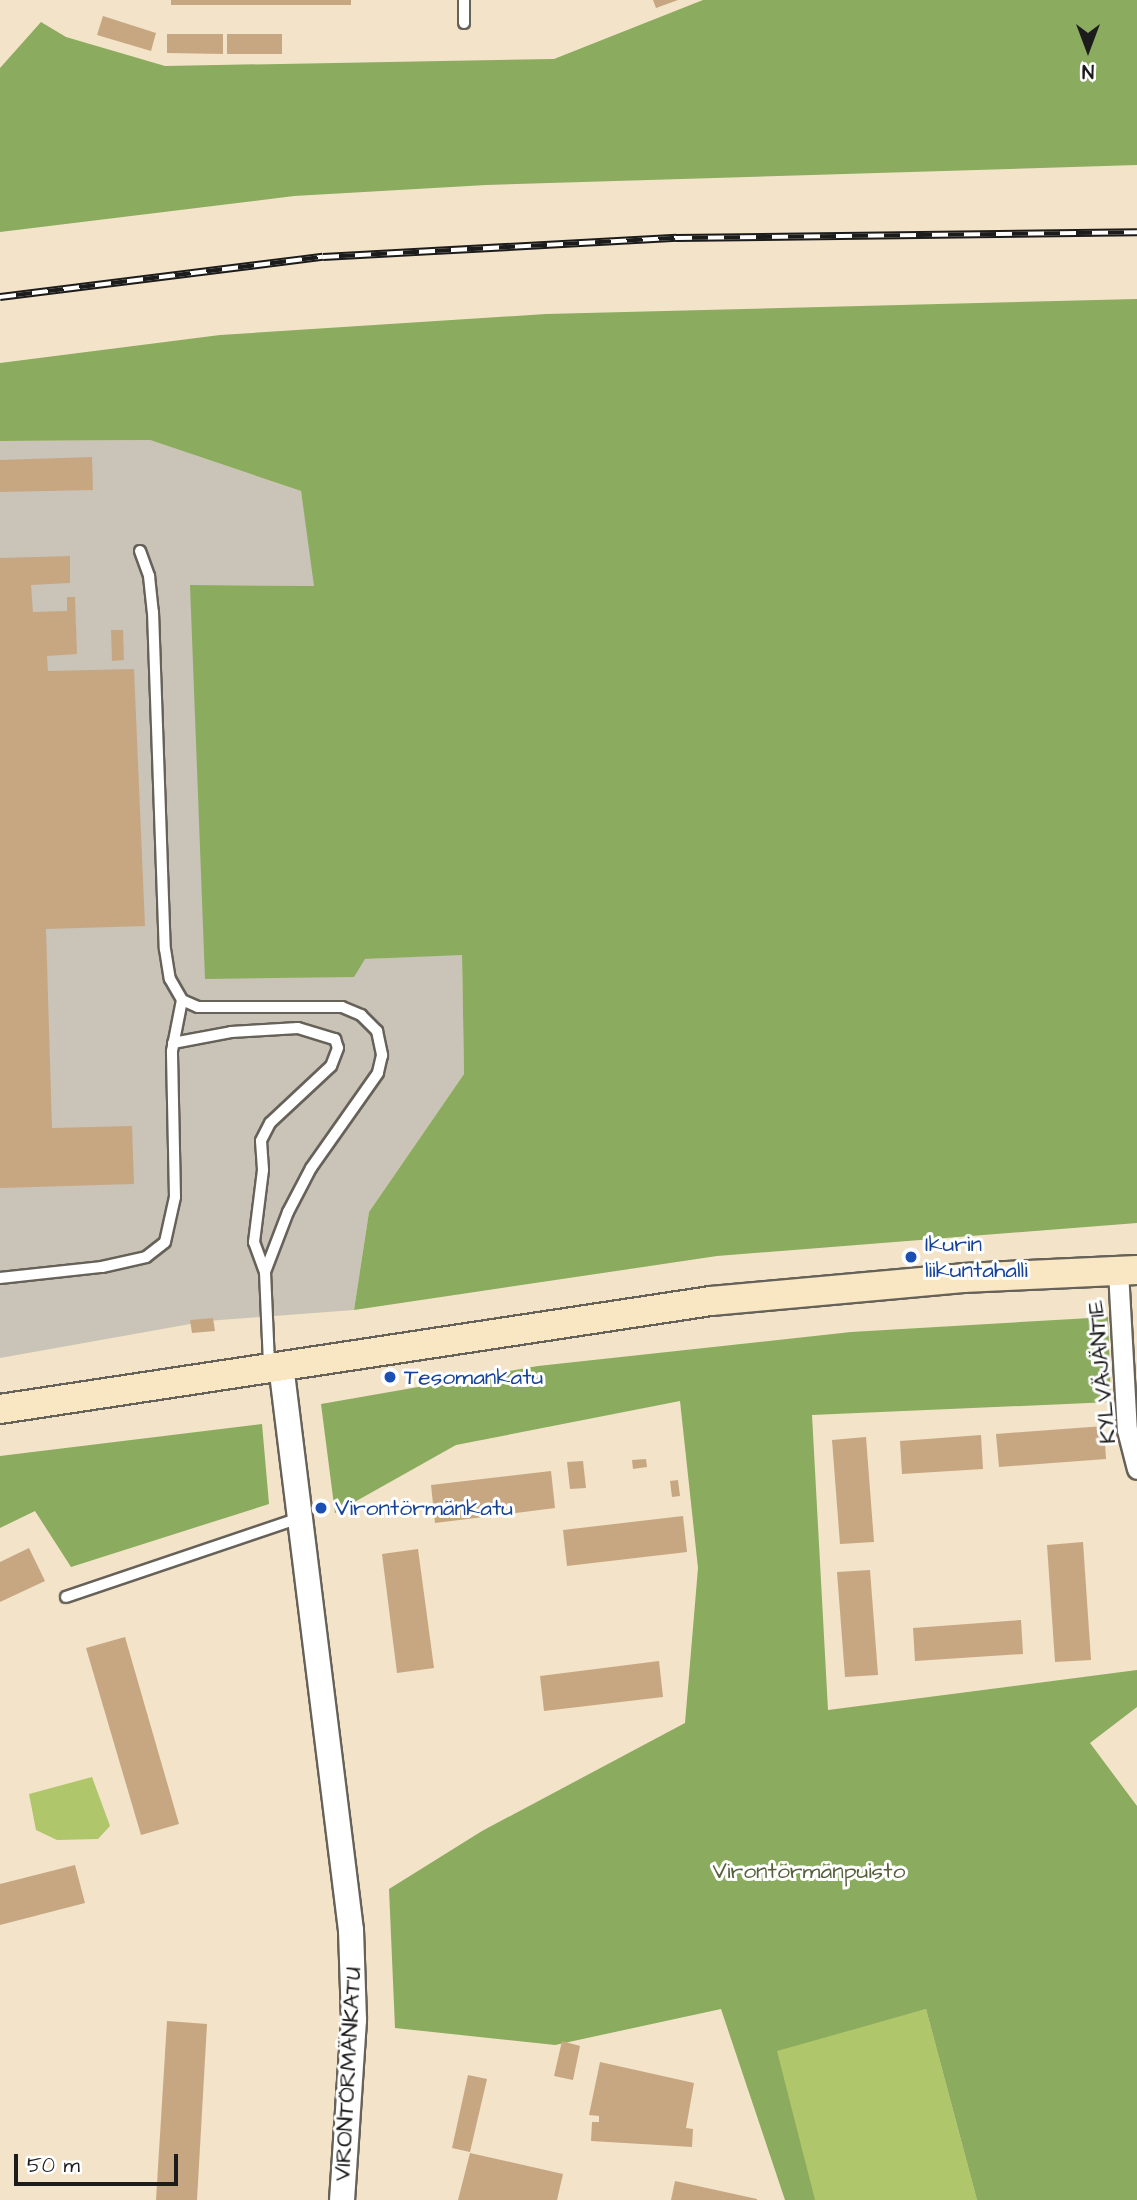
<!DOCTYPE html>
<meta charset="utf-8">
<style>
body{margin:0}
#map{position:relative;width:1137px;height:2200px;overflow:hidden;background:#f3e3c9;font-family:"Architects Daughter",sans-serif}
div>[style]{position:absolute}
.industrial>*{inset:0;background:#cac3b8}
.green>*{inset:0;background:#afc66b}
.forest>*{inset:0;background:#8bab5f}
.building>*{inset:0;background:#c7a782}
.roads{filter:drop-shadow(2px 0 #676259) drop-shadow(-2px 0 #676259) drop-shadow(0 2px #676259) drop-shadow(0 -2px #676259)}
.service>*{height:10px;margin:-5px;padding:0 5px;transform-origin:5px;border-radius:5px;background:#fff}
.minor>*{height:19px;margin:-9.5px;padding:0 9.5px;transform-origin:9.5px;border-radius:9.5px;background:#fff}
.tertiary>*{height:24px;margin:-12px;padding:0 12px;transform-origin:12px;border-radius:12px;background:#fff}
.secondary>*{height:28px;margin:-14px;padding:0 14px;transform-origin:14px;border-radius:14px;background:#f9e7c3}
.rail>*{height:8px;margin-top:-4px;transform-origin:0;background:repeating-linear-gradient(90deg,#fff 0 16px,#1c1c1c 0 32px);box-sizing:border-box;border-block:2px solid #1c1c1c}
.dots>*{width:19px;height:19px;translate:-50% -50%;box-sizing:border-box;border:4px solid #fff;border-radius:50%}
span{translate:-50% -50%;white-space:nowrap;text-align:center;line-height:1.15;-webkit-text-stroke:6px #fff;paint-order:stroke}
.transit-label{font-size:23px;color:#164399}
.left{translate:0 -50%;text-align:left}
.street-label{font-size:23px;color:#1c1c1c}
.park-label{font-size:23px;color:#57603c}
.north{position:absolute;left:1053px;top:14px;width:70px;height:70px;-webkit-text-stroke:5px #fff;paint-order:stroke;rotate:180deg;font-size:19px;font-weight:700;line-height:28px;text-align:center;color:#1c1c1c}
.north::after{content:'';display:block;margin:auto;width:24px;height:32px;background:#1c1c1c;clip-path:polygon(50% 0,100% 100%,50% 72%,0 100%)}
.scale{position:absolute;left:14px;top:2154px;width:164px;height:32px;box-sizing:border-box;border:4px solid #1c1c1c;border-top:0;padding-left:9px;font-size:21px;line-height:24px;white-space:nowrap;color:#1c1c1c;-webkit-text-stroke:5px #fff;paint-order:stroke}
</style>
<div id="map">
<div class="industrial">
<i style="clip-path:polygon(150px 440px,301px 491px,315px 586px,191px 585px,365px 959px,462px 954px,464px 1074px,369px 1212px,354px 1310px,207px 1321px,0 1358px,0 441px)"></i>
</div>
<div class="green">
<i style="clip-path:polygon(92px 1777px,110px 1826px,98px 1839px,57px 1840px,36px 1830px,29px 1794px)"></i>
<i style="clip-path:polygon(926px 2009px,977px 2200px,814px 2200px,774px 2050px)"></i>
</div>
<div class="forest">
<i style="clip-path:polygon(703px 0,1137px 0,1137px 165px,486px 185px,294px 196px,0 232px,0 68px,41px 22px,66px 37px,165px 66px,554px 59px)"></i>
<i style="clip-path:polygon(1137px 299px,1137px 1223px,717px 1256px,354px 1310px,369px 1212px,464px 1074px,462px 955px,365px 959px,354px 977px,205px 979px,190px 585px,314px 586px,301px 491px,150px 440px,0 441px,0 363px,220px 335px,546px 314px)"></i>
<i style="clip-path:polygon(1108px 1317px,1111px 1402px,812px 1415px,828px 1710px,1137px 1670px,1137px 1707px,1090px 1743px,1137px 1806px,1137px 2200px,977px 2200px,926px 2009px,777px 2051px,815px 2200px,785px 2200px,721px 2009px,555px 2045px,395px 2028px,389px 1889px,482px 1831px,685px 1723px,698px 1568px,680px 1401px,456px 1445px,335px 1513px,321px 1404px,538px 1366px,851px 1332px)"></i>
<i style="clip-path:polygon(262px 1424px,269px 1504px,71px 1567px,35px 1511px,0 1528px,0 1456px)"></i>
</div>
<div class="building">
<i style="clip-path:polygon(171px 0,351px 0,351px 5px,171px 5px)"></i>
<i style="clip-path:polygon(653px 0,678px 0,656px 8px)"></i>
<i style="clip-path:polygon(103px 16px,156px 33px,151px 51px,97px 35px)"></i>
<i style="clip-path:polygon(167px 34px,223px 34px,223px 54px,167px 53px)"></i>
<i style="clip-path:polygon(227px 34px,282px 34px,282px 54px,227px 54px)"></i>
<i style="clip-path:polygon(92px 457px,93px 490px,0 492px,0 460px)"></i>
<i style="clip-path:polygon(70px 556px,70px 583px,31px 585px,33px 612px,67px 611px,67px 597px,75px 597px,77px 654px,47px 656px,48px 671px,134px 669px,145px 926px,46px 929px,52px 1128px,132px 1126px,134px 1184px,0 1188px,0 558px)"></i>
<i style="clip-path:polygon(111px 630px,123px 630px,124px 660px,112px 661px)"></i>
<i style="clip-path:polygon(213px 1318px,215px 1331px,192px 1333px,190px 1320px)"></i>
<i style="clip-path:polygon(1104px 1426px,1106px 1459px,999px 1467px,996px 1434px)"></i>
<i style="clip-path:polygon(981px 1435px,983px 1469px,902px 1474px,900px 1441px)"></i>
<i style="clip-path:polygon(866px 1437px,874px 1542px,840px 1544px,832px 1440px)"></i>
<i style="clip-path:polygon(646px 1459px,647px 1467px,633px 1469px,632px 1460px)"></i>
<i style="clip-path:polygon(583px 1461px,586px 1488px,570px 1489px,567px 1462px)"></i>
<i style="clip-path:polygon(551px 1471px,555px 1508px,435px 1523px,431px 1485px)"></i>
<i style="clip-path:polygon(678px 1480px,680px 1496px,672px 1497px,670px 1481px)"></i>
<i style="clip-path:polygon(683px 1516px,687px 1552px,567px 1566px,563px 1530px)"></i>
<i style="clip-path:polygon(1083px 1542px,1091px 1660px,1055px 1662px,1047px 1545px)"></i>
<i style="clip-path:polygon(29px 1548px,45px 1581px,0 1602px,0 1562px)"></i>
<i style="clip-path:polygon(418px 1549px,434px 1668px,397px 1673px,382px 1554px)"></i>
<i style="clip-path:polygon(870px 1570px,878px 1675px,845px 1677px,837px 1572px)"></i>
<i style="clip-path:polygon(1021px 1620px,1023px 1654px,915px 1661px,913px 1628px)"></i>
<i style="clip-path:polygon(125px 1637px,179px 1824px,141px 1835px,86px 1648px)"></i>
<i style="clip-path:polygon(659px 1661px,663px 1697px,544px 1711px,540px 1676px)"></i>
<i style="clip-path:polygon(75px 1865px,85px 1903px,0 1925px,0 1884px)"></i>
<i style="clip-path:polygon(167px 2021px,207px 2024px,197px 2200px,156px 2200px)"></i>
<i style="clip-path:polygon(562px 2041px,580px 2046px,573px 2080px,554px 2076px)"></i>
<i style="clip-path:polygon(600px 2062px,694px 2083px,686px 2128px,693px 2129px,692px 2147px,591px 2141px,592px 2122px,599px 2122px,599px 2116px,589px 2115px)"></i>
<i style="clip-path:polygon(468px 2075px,487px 2079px,470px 2152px,452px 2148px)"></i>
<i style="clip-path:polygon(470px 2153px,563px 2174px,557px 2200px,458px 2200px)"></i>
<i style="clip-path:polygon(675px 2181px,757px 2199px,757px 2200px,671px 2200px)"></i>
</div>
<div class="roads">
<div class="service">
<i style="left:464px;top:0;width:23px;rotate:90deg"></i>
<i style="left:140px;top:551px;width:27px;rotate:70deg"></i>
<i style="left:149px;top:576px;width:36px;rotate:84deg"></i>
<i style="left:153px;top:612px;width:337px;rotate:88deg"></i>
<i style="left:165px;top:949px;width:30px;rotate:81deg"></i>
<i style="left:170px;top:979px;width:24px;rotate:60deg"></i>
<i style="left:182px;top:1000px;width:17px;rotate:24deg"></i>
<i style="left:198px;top:1007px;width:144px"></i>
<i style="left:342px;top:1007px;width:21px;rotate:23deg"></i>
<i style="left:361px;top:1015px;width:23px;rotate:45deg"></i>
<i style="left:377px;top:1031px;width:25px;rotate:78deg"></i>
<i style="left:382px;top:1055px;width:18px;rotate:103deg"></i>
<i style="left:378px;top:1073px;width:116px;rotate:125.2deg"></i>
<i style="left:311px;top:1168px;width:50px;rotate:117.6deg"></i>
<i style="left:288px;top:1212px;width:64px;rotate:111deg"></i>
<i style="left:173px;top:1043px;width:59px;rotate:-10.7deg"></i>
<i style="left:231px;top:1032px;width:67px;rotate:-3.4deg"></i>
<i style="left:298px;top:1028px;width:39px;rotate:17deg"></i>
<i style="left:335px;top:1039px;width:9px;rotate:72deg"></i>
<i style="left:338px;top:1048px;width:19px;rotate:111deg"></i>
<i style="left:331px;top:1066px;width:83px;rotate:136.9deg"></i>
<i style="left:270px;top:1123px;width:20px;rotate:117deg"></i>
<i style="left:261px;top:1141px;width:29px;rotate:86deg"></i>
<i style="left:263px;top:1170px;width:73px;rotate:97.1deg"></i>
<i style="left:254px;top:1242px;width:32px;rotate:70deg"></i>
<i style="left:265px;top:1272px;width:93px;rotate:87.5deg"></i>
<i style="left:0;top:1278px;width:103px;rotate:-6.2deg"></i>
<i style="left:102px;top:1267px;width:45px;rotate:-12.8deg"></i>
<i style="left:146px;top:1257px;width:24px;rotate:-38deg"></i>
<i style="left:165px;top:1242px;width:46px;rotate:-77.5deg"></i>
<i style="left:175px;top:1197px;width:146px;rotate:-91.2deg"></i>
<i style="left:172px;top:1051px;width:52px;rotate:-78.9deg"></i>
<i style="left:66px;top:1597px;width:247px;rotate:-18.7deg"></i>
</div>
<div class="minor">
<i style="left:1118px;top:1271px;width:159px;rotate:86.8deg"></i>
<i style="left:1127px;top:1430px;width:40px;rotate:75.6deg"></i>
</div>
<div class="tertiary">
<i style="left:281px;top:1365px;width:569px;rotate:82.94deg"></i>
<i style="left:351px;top:1930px;width:90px;rotate:88.1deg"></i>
<i style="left:354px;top:2020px;width:180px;rotate:93.8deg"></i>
</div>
<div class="secondary">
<i style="left:0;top:1409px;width:719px;rotate:-8.64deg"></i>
<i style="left:711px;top:1301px;width:253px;rotate:-5.2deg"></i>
<i style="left:963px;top:1278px;width:174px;rotate:-2.6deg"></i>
</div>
</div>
<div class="rail">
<i style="left:0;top:297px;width:325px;rotate:-7.1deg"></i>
<i style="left:323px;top:257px;width:354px;rotate:-3.1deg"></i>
<i style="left:676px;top:238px;width:461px;rotate:-0.7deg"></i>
</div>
<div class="dots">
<i style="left:911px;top:1257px;background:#1a4fb4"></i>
<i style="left:390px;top:1377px;background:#1a4fb4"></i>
<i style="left:321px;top:1508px;background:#1a4fb4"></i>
</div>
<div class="transit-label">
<span class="left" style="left:925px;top:1257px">Ikurin<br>liikuntahalli</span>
<span class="left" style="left:404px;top:1377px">Tesomankatu</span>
<span class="left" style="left:335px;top:1508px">Virontörmänkatu</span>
</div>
<div class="street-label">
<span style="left:1102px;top:1372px;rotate:-95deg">KYLVÄJÄNTIE</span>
<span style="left:348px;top:2074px;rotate:-87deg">VIRONTÖRMÄNKATU</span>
</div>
<div class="park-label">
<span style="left:809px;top:1871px">Virontörmänpuisto</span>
</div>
<div class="north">N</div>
<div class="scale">50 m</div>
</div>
